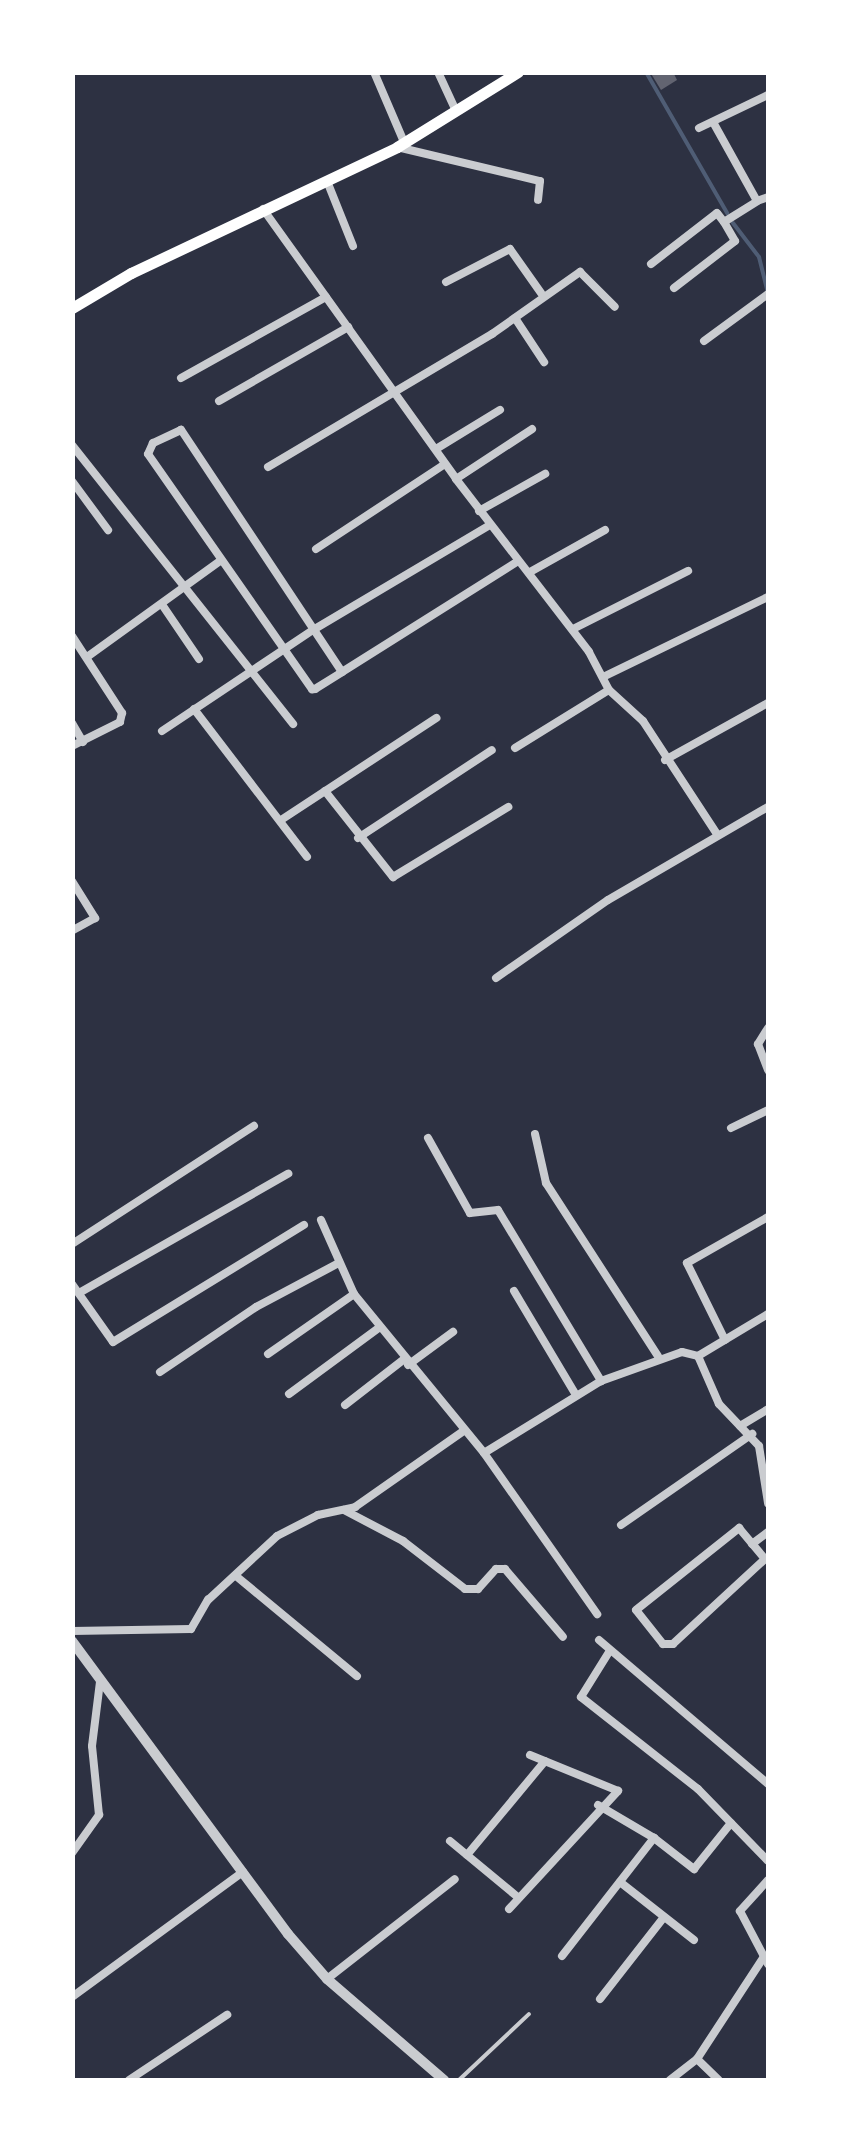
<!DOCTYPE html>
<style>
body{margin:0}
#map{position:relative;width:841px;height:2153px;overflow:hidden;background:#2d3142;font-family:"IBM Plex Serif",serif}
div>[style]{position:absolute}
.stream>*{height:4px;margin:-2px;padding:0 2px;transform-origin:2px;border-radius:2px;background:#4f5d75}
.building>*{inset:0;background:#626471}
.service>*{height:4px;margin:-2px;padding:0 2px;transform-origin:2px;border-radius:2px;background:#caccd0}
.minor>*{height:8px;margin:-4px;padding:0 4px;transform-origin:4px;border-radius:4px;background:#caccd0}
.tertiary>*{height:10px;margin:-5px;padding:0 5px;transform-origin:5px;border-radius:5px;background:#caccd0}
.secondary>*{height:11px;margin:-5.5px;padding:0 5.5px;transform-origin:5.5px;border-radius:5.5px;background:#fff}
span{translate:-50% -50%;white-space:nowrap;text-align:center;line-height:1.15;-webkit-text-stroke:10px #fff;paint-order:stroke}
.frame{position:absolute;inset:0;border:75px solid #fff;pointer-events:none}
</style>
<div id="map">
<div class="stream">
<i style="left:646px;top:72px;width:163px;rotate:60.1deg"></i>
<i style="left:733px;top:223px;width:43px;rotate:52.6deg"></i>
<i style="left:759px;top:257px;width:37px;rotate:76deg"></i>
</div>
<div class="building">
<i style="clip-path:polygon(650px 72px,673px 72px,677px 80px,661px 90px)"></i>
</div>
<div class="service">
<i style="left:459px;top:2080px;width:96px;rotate:-43.3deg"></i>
</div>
<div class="minor">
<i style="left:374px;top:72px;width:76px;rotate:66.8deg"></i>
<i style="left:438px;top:72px;width:43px;rotate:65.2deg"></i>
<i style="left:713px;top:122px;width:90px;rotate:60.9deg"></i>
<i style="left:757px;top:201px;width:12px;rotate:-20deg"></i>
<i style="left:699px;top:128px;width:76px;rotate:-25.6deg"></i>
<i style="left:397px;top:147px;width:147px;rotate:13.4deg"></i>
<i style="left:540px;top:181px;width:19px;rotate:96deg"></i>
<i style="left:327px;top:181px;width:70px;rotate:68.2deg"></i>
<i style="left:263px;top:209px;width:332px;rotate:54.4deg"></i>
<i style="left:456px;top:479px;width:218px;rotate:52.4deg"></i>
<i style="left:589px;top:652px;width:43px;rotate:62.2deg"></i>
<i style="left:609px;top:690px;width:46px;rotate:42.4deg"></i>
<i style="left:643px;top:721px;width:135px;rotate:56.8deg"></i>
<i style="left:651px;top:264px;width:83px;rotate:-37.7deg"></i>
<i style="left:717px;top:213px;width:11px;rotate:52deg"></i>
<i style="left:724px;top:222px;width:39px;rotate:-32deg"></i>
<i style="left:446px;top:282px;width:72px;rotate:-27.3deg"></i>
<i style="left:510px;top:249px;width:54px;rotate:54.8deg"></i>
<i style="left:674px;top:288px;width:77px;rotate:-37.6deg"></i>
<i style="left:735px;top:241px;width:22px;rotate:-120deg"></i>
<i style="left:515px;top:318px;width:53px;rotate:56.6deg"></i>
<i style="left:704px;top:341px;width:79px;rotate:-36.3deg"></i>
<i style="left:181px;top:378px;width:166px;rotate:-29.2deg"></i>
<i style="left:219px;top:401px;width:149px;rotate:-29.8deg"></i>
<i style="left:72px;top:445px;width:356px;rotate:51.6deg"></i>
<i style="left:436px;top:449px;width:75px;rotate:-31.4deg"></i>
<i style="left:268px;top:467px;width:261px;rotate:-30.7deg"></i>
<i style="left:492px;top:334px;width:108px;rotate:-35.2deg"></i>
<i style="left:580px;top:272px;width:49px;rotate:45deg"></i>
<i style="left:456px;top:479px;width:91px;rotate:-33.3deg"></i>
<i style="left:72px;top:481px;width:61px;rotate:53.7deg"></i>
<i style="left:479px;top:511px;width:76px;rotate:-29.3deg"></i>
<i style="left:316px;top:549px;width:154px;rotate:-33.4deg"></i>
<i style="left:530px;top:572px;width:86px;rotate:-29.2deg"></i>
<i style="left:163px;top:606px;width:64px;rotate:55.8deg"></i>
<i style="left:573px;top:629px;width:129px;rotate:-26.8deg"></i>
<i style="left:72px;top:636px;width:92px;rotate:57deg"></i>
<i style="left:122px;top:713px;width:9px;rotate:103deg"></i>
<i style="left:120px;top:722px;width:54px;rotate:153.4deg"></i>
<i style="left:87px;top:657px;width:164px;rotate:-35.8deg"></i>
<i style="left:342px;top:672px;width:291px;rotate:-123.6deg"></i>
<i style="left:181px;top:430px;width:31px;rotate:155deg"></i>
<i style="left:153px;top:443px;width:12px;rotate:114deg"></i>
<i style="left:148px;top:454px;width:287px;rotate:55.1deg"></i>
<i style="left:312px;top:689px;width:3px"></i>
<i style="left:315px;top:689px;width:32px;rotate:-32deg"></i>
<i style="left:342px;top:672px;width:208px;rotate:-32.2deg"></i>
<i style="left:603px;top:677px;width:183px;rotate:-25.9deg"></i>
<i style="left:194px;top:709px;width:186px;rotate:52.6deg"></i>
<i style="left:72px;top:723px;width:22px;rotate:60deg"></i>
<i style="left:162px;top:731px;width:182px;rotate:-33.8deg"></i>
<i style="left:313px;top:630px;width:206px;rotate:-30.7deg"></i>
<i style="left:515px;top:748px;width:110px;rotate:-31.7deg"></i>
<i style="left:665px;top:760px;width:118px;rotate:-29deg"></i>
<i style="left:325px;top:791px;width:110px;rotate:51.7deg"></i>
<i style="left:393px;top:877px;width:135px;rotate:-31.3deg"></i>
<i style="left:281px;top:820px;width:186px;rotate:-33.3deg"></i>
<i style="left:358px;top:838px;width:160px;rotate:-33.3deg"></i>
<i style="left:72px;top:881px;width:44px;rotate:58.1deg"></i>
<i style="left:95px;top:918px;width:26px;rotate:151deg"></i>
<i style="left:496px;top:978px;width:136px;rotate:-34.9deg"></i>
<i style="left:608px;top:900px;width:185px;rotate:-30.2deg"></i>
<i style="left:768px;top:1028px;width:19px;rotate:122deg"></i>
<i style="left:758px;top:1044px;width:28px;rotate:69deg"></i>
<i style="left:731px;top:1128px;width:41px;rotate:-25.9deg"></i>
<i style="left:535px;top:1134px;width:50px;rotate:77.3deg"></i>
<i style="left:546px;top:1183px;width:206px;rotate:57.1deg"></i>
<i style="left:428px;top:1138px;width:86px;rotate:60.8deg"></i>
<i style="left:470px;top:1213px;width:28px;rotate:-6deg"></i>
<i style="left:498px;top:1210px;width:200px;rotate:58.9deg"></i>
<i style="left:321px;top:1220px;width:81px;rotate:66deg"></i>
<i style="left:354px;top:1294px;width:205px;rotate:50.7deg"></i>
<i style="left:484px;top:1453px;width:197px;rotate:54.9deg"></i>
<i style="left:72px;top:1244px;width:217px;rotate:-33deg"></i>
<i style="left:72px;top:1284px;width:71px;rotate:54.7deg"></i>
<i style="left:113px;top:1342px;width:224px;rotate:-31.5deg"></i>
<i style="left:514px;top:1291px;width:121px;rotate:59.2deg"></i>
<i style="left:79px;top:1293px;width:241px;rotate:-29.7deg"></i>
<i style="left:725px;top:1340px;width:86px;rotate:-116.3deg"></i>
<i style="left:687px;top:1263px;width:93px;rotate:-29.6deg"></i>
<i style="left:268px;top:1354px;width:105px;rotate:-34.9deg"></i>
<i style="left:698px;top:1356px;width:82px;rotate:-31deg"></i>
<i style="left:408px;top:1365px;width:56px;rotate:-36.3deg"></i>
<i style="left:160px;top:1372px;width:116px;rotate:-34.1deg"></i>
<i style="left:256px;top:1307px;width:92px;rotate:-28deg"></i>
<i style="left:289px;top:1394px;width:113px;rotate:-36.4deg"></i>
<i style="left:345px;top:1405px;width:73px;rotate:-37.8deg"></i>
<i style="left:740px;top:1426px;width:33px;rotate:-31deg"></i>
<i style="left:484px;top:1453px;width:137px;rotate:-31.6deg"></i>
<i style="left:601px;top:1381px;width:86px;rotate:-19.7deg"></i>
<i style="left:682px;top:1352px;width:16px;rotate:14deg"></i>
<i style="left:698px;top:1356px;width:52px;rotate:66.4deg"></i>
<i style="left:719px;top:1404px;width:58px;rotate:46.4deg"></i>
<i style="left:759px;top:1446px;width:58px;rotate:81deg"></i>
<i style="left:344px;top:1510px;width:67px;rotate:27.7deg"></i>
<i style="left:403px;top:1541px;width:78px;rotate:37.7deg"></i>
<i style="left:465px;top:1589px;width:13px"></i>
<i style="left:478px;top:1589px;width:27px;rotate:-48deg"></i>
<i style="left:496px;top:1569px;width:9px"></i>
<i style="left:505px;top:1569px;width:89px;rotate:49.5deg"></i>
<i style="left:621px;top:1525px;width:160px;rotate:-34.8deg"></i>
<i style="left:739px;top:1528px;width:40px;rotate:50deg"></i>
<i style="left:765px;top:1559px;width:125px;rotate:137.3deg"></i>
<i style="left:673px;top:1644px;width:10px;rotate:180deg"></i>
<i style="left:663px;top:1644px;width:43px;rotate:-128.5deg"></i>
<i style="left:636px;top:1610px;width:132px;rotate:-38.5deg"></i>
<i style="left:752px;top:1544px;width:20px;rotate:-37deg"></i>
<i style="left:236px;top:1576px;width:157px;rotate:39.6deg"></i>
<i style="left:72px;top:1631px;width:119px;rotate:-1deg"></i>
<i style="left:191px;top:1629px;width:34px;rotate:-60deg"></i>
<i style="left:208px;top:1600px;width:94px;rotate:-42.8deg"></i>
<i style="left:277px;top:1536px;width:46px;rotate:-27.1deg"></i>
<i style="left:318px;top:1515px;width:38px;rotate:-12deg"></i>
<i style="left:355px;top:1507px;width:134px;rotate:-35deg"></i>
<i style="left:599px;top:1640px;width:222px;rotate:40.4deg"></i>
<i style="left:609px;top:1652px;width:53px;rotate:121.9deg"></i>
<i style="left:581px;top:1697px;width:149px;rotate:38.2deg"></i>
<i style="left:698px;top:1789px;width:100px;rotate:45.8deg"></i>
<i style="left:530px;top:1755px;width:95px;rotate:22.2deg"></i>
<i style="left:598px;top:1805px;width:65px;rotate:30.5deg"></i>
<i style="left:450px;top:1841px;width:89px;rotate:39.6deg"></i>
<i style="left:72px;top:1853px;width:47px;rotate:-54.6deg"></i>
<i style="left:99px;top:1815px;width:69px;rotate:-95.8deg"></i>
<i style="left:92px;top:1746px;width:64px;rotate:-82.9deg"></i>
<i style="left:467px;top:1855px;width:122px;rotate:-50.3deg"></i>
<i style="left:768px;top:1880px;width:42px;rotate:132.1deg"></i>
<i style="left:740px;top:1911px;width:60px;rotate:62.2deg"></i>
<i style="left:620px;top:1882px;width:94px;rotate:38.1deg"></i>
<i style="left:509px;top:1909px;width:161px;rotate:-47.3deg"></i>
<i style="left:562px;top:1956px;width:150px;rotate:-52.1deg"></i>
<i style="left:654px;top:1838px;width:51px;rotate:37.8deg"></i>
<i style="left:694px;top:1869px;width:59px;rotate:-51.2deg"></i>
<i style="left:327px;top:1979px;width:162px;rotate:-38deg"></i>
<i style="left:72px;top:1997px;width:212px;rotate:-36.2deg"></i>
<i style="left:600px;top:1999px;width:104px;rotate:-52deg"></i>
<i style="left:697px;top:2059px;width:30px;rotate:44deg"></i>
<i style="left:129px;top:2080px;width:118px;rotate:-33.6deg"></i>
<i style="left:670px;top:2080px;width:34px;rotate:-38deg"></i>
<i style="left:697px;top:2059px;width:121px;rotate:-56.8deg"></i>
</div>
<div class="tertiary">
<i style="left:72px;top:1641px;width:364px;rotate:53.6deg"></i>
<i style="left:288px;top:1934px;width:60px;rotate:49.1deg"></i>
<i style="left:327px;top:1979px;width:155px;rotate:40.8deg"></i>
</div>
<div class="secondary">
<i style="left:72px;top:308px;width:69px;rotate:-30.7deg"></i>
<i style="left:131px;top:273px;width:294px;rotate:-25.3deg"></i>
<i style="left:397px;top:147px;width:142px;rotate:-31.8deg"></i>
</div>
<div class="frame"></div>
</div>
